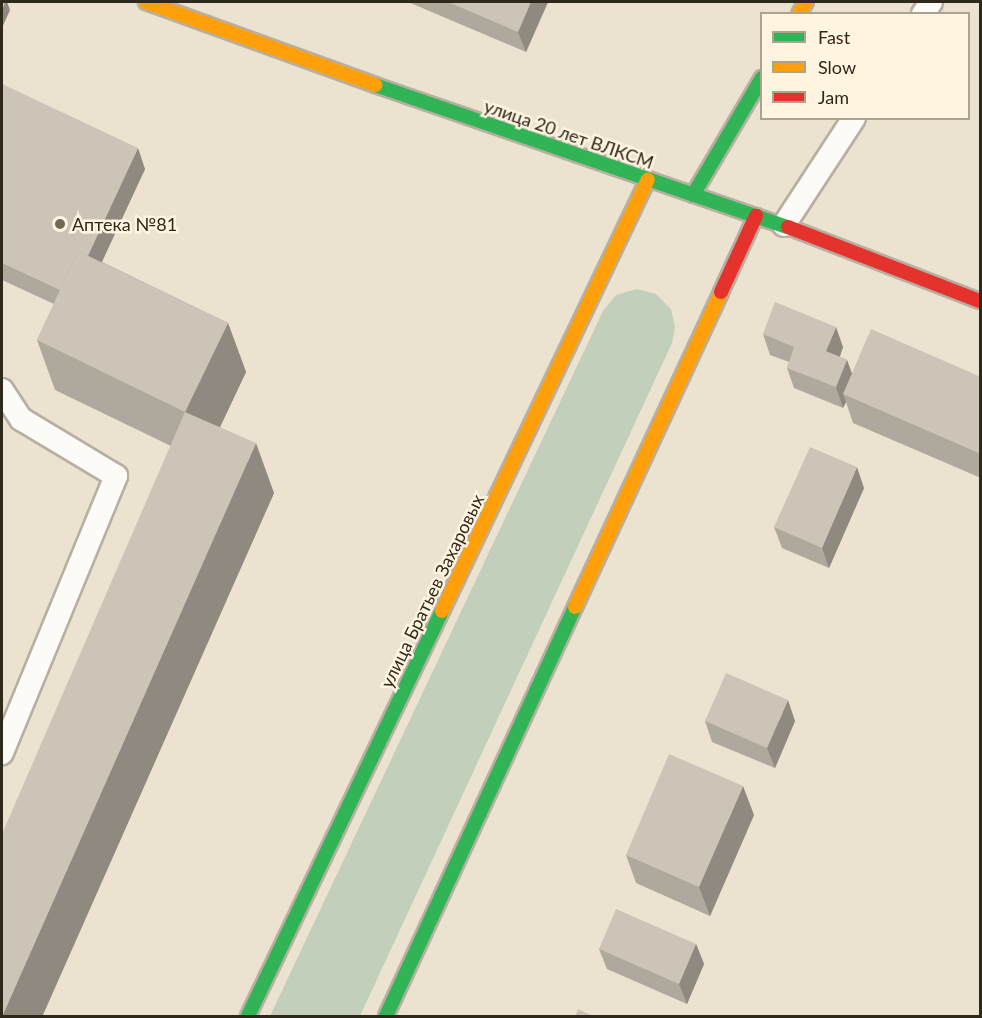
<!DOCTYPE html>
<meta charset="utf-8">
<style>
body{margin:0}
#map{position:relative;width:982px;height:1018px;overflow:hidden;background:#ebe2d0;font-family:Lato,sans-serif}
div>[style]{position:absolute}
.green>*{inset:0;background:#c2cfbb}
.roads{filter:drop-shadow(2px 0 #b7afa1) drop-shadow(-2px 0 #b7afa1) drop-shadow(0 2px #b7afa1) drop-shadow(0 -2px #b7afa1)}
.lane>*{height:22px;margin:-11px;padding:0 11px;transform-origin:11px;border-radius:11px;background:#fcfbf8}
.fast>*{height:14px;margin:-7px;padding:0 7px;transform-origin:7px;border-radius:7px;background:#30b455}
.slow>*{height:14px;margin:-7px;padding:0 7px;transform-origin:7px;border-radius:7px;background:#ff9f0a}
.jam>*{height:14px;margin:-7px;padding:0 7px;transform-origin:7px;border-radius:7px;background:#e5322d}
.wall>*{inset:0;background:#afa99d}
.shaded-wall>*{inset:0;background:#8f897f}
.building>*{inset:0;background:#ccc4b6}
.dots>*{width:16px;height:16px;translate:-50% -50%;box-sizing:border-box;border:3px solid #fef4e0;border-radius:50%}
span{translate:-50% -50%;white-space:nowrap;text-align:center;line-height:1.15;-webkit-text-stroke:5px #fef4e0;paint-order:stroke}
.street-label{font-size:18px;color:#2f291c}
.poi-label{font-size:18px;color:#2f291c}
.left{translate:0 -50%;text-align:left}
.frame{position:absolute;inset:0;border:3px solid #2f291c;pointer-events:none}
.legend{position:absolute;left:760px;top:12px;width:210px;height:108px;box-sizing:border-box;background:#fef4e0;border:2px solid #aba392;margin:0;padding:8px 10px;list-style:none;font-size:18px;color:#2f291c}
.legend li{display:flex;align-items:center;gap:12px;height:30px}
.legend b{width:30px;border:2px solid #aba392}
</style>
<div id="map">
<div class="green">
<i style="clip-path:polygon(637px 289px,656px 294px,671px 309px,675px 327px,672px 343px,360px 1016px,270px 1016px,603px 311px,616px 295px)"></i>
</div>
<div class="roads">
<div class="lane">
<i style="left:923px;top:14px;width:14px;rotate:-56deg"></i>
<i style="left:784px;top:225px;width:128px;rotate:-56.8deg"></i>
<i style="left:2px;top:390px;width:35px;rotate:57deg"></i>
<i style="left:21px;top:419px;width:111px;rotate:31deg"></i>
<i style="left:116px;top:476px;width:300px;rotate:112.4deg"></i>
</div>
<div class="fast">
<i style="left:375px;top:85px;width:437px;rotate:19deg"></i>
<i style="left:693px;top:195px;width:136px;rotate:-59.5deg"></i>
<i style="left:248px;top:1016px;width:449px;rotate:-64.4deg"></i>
<i style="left:386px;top:1016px;width:451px;rotate:-65.2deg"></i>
</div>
<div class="slow">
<i style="left:146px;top:2px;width:244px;rotate:19.9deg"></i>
<i style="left:799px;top:14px;width:14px;rotate:-60deg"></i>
<i style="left:575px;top:607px;width:347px;rotate:-65.1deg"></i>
<i style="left:442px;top:611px;width:478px;rotate:-64.5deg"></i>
</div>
<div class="jam">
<i style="left:788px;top:227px;width:206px;rotate:21.1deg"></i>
<i style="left:721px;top:292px;width:84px;rotate:-65.3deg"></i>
</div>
</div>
<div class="wall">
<i style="clip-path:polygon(408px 2px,548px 2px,526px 52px)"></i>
<i style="clip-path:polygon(2px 84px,145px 169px,102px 262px,228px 323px,246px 372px,220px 427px,274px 493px,42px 1017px,2px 1017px,171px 446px,55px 390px,37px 340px,54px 304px,2px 280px)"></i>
<i style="clip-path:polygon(763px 334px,843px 347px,840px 357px,847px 360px,852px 373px,981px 377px,981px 478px,853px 423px,846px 402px,843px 408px,794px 388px,787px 368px,789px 362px,770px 355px)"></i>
<i style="clip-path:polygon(864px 488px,829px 568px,782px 548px,774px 527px)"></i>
<i style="clip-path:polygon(705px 721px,795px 721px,775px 768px,712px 742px)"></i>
<i style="clip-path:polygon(754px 815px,710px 916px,636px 883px,626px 855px)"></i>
<i style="clip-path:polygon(696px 944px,704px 964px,687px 1004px,607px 969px,599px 949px)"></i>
</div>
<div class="shaded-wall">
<i style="clip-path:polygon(5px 2px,7px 2px,10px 10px,2px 28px,2px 10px)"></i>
<i style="clip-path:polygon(531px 2px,548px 2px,526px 52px,518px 32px)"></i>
<i style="clip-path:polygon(138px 148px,145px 169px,77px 315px,69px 295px)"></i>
<i style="clip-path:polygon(228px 323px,246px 372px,204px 461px,185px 412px)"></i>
<i style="clip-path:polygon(836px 327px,843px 347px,834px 372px,826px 351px)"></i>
<i style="clip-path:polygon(847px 360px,854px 380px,843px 394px,846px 402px,843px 408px,836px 387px)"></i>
<i style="clip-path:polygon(256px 443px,274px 493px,42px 1017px,2px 1017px)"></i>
<i style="clip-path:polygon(857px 467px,864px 488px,829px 568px,822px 548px)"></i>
<i style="clip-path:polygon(788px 700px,795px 721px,775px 768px,767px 748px)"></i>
<i style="clip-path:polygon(743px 786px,754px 815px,710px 916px,699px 887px)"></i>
<i style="clip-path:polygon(696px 944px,704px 964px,687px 1004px,679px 984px)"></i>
</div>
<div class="building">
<i style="clip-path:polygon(2px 2px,5px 2px,2px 10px)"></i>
<i style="clip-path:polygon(448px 2px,531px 2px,518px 32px)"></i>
<i style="clip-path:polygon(2px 84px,138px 148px,88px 256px,78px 251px,60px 290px,2px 263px)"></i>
<i style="clip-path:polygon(78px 251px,228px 323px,185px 412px,37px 340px)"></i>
<i style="clip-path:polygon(775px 302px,836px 327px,826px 351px,847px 360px,836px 387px,787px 368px,794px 347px,763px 334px)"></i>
<i style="clip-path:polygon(871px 329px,981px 377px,981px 454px,843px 394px)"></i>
<i style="clip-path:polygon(185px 412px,256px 443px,2px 1017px,2px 834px)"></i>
<i style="clip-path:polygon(810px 447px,857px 467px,822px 548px,774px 527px)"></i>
<i style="clip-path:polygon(726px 673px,788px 700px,767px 748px,705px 721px)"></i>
<i style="clip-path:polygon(669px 754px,743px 786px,699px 887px,626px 855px)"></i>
<i style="clip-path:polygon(616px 909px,696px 944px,679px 984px,599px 949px)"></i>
<i style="clip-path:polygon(578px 1009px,595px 1017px,575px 1017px)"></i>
</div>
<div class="dots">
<i style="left:60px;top:224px;background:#716a5b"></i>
</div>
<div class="street-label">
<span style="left:569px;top:134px;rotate:19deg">улица 20 лет ВЛКСМ</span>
<span style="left:432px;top:591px;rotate:-64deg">улица Братьев Захаровых</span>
</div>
<div class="poi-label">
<span class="left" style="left:72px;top:224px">Аптека №81</span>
</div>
<div class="frame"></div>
<ul class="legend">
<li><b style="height:8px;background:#30b455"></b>Fast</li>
<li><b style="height:8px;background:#ff9f0a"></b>Slow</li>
<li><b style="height:8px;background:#e5322d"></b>Jam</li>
</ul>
</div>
